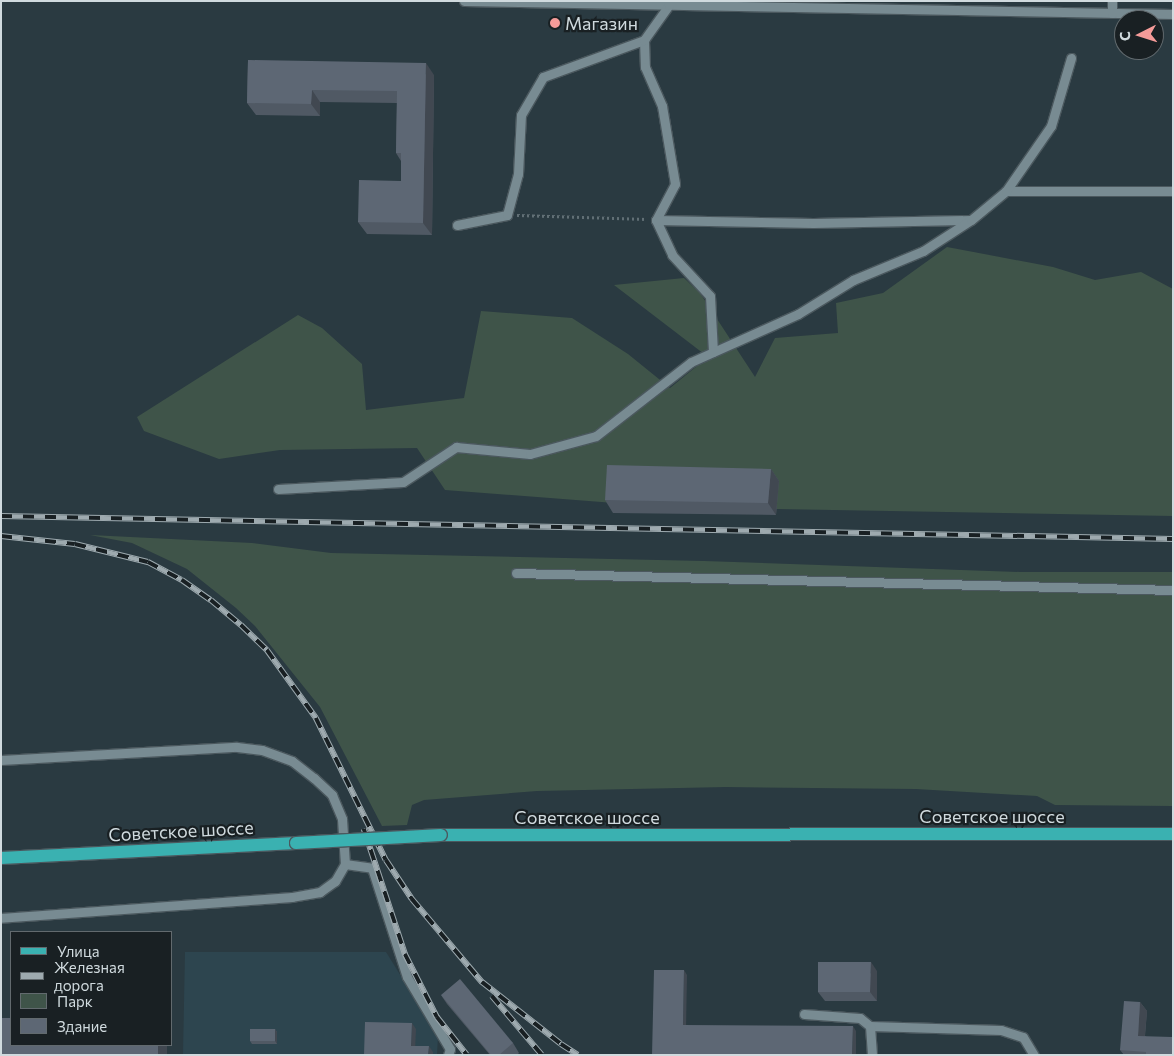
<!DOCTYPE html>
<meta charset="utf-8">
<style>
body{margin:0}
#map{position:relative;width:1174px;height:1056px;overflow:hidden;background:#2a3a41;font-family:Commissioner,sans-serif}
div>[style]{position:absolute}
.built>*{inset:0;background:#2d454f}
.green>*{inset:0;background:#3f5449}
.path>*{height:2.5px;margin-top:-1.25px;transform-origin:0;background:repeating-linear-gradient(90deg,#616f75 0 2.5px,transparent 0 5px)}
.roads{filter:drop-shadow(1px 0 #4b585e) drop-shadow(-1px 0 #4b585e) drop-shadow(0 1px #4b585e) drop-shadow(0 -1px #4b585e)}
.minor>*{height:9px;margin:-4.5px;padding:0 4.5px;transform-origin:4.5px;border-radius:4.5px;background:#788b92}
.major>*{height:12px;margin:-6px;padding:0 6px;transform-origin:6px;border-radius:6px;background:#3ab1b1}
.rail>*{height:5.5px;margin-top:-2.75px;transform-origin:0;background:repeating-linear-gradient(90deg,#192023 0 11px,#9eaaaf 0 22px);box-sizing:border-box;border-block:1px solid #9eaaaf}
.bridges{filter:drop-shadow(1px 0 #4b585e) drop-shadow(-1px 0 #4b585e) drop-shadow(0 1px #4b585e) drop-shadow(0 -1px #4b585e)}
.major-bridge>*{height:12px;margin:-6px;padding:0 6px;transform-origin:6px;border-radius:6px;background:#3ab1b1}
.wall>*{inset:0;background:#505964}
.shaded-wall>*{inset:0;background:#414851}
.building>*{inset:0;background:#5d6774}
.dots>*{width:14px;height:14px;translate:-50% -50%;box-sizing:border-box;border:2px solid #192023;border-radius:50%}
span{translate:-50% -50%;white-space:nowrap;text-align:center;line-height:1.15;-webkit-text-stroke:4.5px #192023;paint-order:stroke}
.poi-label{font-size:18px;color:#d0dade}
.left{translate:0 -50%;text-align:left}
.street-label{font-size:18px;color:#d0dade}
.frame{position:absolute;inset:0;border:2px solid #d0dade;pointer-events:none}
.legend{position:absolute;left:10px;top:931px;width:162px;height:115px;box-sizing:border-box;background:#192023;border:1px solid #626a6e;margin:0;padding:6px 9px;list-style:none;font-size:15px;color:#d0dade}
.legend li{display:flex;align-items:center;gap:10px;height:25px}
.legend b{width:25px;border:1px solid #626a6e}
.north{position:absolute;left:1114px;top:10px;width:50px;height:50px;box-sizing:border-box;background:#192023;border:1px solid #626a6e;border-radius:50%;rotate:265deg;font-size:14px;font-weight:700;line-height:20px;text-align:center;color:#d0dade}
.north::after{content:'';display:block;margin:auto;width:18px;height:22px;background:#f59b99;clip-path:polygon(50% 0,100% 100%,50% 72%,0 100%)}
</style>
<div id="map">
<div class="built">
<i style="clip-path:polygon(185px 952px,386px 952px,438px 1036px,437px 1055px,183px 1055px)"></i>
</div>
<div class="green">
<i style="clip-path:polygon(947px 247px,1053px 267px,1095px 280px,1141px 272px,1173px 289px,1173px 516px,666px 507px,445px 490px,417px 448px,280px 450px,219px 459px,144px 431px,137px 417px,298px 315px,322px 328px,362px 364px,366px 410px,464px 398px,481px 311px,572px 318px,628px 354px,670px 388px,708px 357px,614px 285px,684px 278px,700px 293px,755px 377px,775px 338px,838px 333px,836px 303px,883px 293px)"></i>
<i style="clip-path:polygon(90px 535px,252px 543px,331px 553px,704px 561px,1020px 572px,1173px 572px,1173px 806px,1055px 805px,1037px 796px,916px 789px,726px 787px,537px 791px,424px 800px,412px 805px,407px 825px,382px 826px,320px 707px,255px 626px,236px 608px,187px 569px,132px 543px)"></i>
</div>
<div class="path">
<i style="left:517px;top:215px;width:130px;rotate:1.8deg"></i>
</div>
<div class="roads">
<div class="minor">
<i style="left:464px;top:1px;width:709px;rotate:1.05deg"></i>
<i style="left:1112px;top:1px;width:12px;rotate:90deg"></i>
<i style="left:644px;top:40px;width:27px;rotate:88deg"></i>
<i style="left:645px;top:67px;width:43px;rotate:66.4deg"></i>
<i style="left:662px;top:106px;width:79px;rotate:80.5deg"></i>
<i style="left:675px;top:184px;width:41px;rotate:117.8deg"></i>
<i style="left:656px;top:220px;width:38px;rotate:65deg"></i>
<i style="left:672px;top:255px;width:56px;rotate:47.2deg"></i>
<i style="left:710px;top:296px;width:56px;rotate:86.9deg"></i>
<i style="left:1006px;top:191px;width:167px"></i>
<i style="left:656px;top:220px;width:157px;rotate:1.1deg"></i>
<i style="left:813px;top:223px;width:157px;rotate:-1.1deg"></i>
<i style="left:457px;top:225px;width:51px;rotate:-11.3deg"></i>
<i style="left:507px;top:215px;width:42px;rotate:-75deg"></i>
<i style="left:518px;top:174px;width:59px;rotate:-87.1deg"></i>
<i style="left:521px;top:115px;width:44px;rotate:-59.9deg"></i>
<i style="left:543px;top:77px;width:108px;rotate:-20.1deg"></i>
<i style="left:644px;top:40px;width:43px;rotate:-54.5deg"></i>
<i style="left:669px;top:5px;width:4px;rotate:-90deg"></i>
<i style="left:278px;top:489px;width:125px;rotate:-3.2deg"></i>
<i style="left:403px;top:482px;width:64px;rotate:-33.4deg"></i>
<i style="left:456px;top:447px;width:74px;rotate:5.4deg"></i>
<i style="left:530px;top:454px;width:68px;rotate:-15.3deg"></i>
<i style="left:596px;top:436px;width:120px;rotate:-37.9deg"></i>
<i style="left:691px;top:362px;width:117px;rotate:-24.2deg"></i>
<i style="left:798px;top:314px;width:65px;rotate:-31.7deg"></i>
<i style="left:853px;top:280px;width:76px;rotate:-22.5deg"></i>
<i style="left:923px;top:251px;width:57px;rotate:-32.9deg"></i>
<i style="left:971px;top:220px;width:45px;rotate:-39.6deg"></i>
<i style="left:1006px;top:191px;width:79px;rotate:-55.3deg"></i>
<i style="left:1051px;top:126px;width:71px;rotate:-73.6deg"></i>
<i style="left:516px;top:573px;width:657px;rotate:1.48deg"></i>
<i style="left:1px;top:760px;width:236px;rotate:-3.2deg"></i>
<i style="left:237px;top:747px;width:25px;rotate:7deg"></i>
<i style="left:262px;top:750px;width:32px;rotate:20deg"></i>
<i style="left:292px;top:761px;width:28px;rotate:38deg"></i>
<i style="left:314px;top:778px;width:25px;rotate:43deg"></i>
<i style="left:332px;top:795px;width:26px;rotate:67deg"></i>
<i style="left:342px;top:819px;width:45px;rotate:86.2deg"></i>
<i style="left:345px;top:864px;width:20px;rotate:120deg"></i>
<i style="left:335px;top:881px;width:19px;rotate:144deg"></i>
<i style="left:320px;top:892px;width:28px;rotate:170deg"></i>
<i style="left:292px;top:897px;width:292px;rotate:175.9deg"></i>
<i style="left:345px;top:864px;width:27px;rotate:8deg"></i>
<i style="left:372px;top:868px;width:114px;rotate:72.2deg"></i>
<i style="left:407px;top:977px;width:84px;rotate:59.2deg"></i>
<i style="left:450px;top:1049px;width:6px;rotate:108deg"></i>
<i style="left:804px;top:1014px;width:56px;rotate:4.1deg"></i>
<i style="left:860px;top:1018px;width:13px;rotate:39deg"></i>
<i style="left:870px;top:1026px;width:131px;rotate:1.7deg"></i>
<i style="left:1001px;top:1030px;width:23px;rotate:18deg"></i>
<i style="left:1023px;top:1037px;width:21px;rotate:59deg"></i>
<i style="left:870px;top:1026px;width:29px;rotate:86deg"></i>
</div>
<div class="major">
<i style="left:441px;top:835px;width:732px;rotate:-0.08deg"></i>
<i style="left:1px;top:858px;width:295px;rotate:-2.9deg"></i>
</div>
</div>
<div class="rail">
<i style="left:1px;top:516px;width:1172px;rotate:1.12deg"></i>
<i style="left:1px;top:536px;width:74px;rotate:6.2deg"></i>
<i style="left:75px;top:544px;width:75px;rotate:13.9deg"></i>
<i style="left:148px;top:562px;width:38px;rotate:28deg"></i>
<i style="left:182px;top:580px;width:35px;rotate:35deg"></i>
<i style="left:211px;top:600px;width:39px;rotate:40deg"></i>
<i style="left:241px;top:625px;width:36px;rotate:44deg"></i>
<i style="left:267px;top:650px;width:84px;rotate:54.2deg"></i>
<i style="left:316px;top:718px;width:158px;rotate:63.8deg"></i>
<i style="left:386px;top:860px;width:47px;rotate:56.3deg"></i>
<i style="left:412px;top:899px;width:109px;rotate:49.9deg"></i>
<i style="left:482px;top:982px;width:100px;rotate:38.1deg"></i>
<i style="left:561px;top:1044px;width:20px;rotate:33deg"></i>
<i style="left:364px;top:829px;width:132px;rotate:71.8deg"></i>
<i style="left:405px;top:954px;width:71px;rotate:63.1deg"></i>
<i style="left:437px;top:1017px;width:48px;rotate:51.7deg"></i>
<i style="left:492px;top:996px;width:77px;rotate:49.7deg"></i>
</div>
<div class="bridges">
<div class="major-bridge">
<i style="left:296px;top:843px;width:145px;rotate:-3.2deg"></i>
</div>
</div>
<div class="wall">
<i style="clip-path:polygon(248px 60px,434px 75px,432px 235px,367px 234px,358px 222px,401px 181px,401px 161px,396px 153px,397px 103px,320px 102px,320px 116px,256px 115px,247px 103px)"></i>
<i style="clip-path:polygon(771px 469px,779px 481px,776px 515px,613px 513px,605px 500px)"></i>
<i style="clip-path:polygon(877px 971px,877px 1001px,825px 1001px,818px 992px)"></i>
<i style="clip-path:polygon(441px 995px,513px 1043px,519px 1053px,517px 1055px,490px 1055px,447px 1004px)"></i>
<i style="clip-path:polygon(1140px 1002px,1147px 1011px,1145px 1036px,1173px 1055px,1124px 1055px,1120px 1050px)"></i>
<i style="clip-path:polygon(275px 1029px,277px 1032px,277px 1044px,252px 1044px,250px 1041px)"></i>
</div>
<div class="shaded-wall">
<i style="clip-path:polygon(426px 63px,434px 75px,432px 235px,423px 223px)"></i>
<i style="clip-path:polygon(312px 90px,320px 102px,320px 116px,311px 104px)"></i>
<i style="clip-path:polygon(771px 469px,779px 481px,776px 515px,768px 503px)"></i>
<i style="clip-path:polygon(871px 962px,877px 971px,877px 1001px,870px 992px)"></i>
<i style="clip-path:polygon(684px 970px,687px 975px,686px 1030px,683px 1025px)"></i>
<i style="clip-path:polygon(1140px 1002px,1147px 1011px,1144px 1045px,1138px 1036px)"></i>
<i style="clip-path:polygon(412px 1023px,416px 1029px,415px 1052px,411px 1046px)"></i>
<i style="clip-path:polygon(853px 1026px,856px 1031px,856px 1055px,852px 1055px)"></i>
<i style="clip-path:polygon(275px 1029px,277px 1032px,277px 1044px,275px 1041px)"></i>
<i style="clip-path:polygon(158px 1045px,167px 1045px,167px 1055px,158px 1055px)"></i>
<i style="clip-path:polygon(429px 1046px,433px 1052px,433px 1055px,428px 1055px)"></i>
</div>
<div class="building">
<i style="clip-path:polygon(248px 60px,426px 63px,423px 223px,358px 222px,359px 180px,401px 181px,401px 153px,396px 153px,397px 91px,312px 90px,311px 104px,247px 103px)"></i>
<i style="clip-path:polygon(607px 465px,771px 469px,768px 503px,605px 500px)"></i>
<i style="clip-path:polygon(818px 962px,871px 962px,870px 992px,818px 992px)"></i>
<i style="clip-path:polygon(654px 970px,684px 970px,683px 1025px,853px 1026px,852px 1055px,652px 1055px)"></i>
<i style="clip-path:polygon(460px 979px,513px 1043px,499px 1055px,491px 1055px,441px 995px)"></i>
<i style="clip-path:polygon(1124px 1001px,1140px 1002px,1138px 1036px,1172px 1037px,1172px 1033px,1173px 1033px,1173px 1055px,1146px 1055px,1146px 1052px,1120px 1050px)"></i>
<i style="clip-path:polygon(1px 1018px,11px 1018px,11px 1045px,158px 1045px,158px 1055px,1px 1055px)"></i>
<i style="clip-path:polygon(365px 1022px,412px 1023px,411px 1046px,429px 1046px,428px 1055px,364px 1055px)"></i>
<i style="clip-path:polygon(250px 1029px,275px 1029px,275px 1041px,250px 1041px)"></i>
</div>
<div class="dots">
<i style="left:555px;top:23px;background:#f59b99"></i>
</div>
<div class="poi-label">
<span class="left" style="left:565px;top:23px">Магазин</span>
</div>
<div class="street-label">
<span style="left:992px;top:816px">Советское шоссе</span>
<span style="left:587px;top:817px">Советское шоссе</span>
<span style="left:181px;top:831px;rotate:-3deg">Советское шоссе</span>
</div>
<div class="frame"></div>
<ul class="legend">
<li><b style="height:6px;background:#3ab1b1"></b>Улица</li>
<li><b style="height:6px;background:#9eaaaf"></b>Железная дорога</li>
<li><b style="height:14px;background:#3f5449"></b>Парк</li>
<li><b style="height:14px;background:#5d6774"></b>Здание</li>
</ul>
<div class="north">С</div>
</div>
